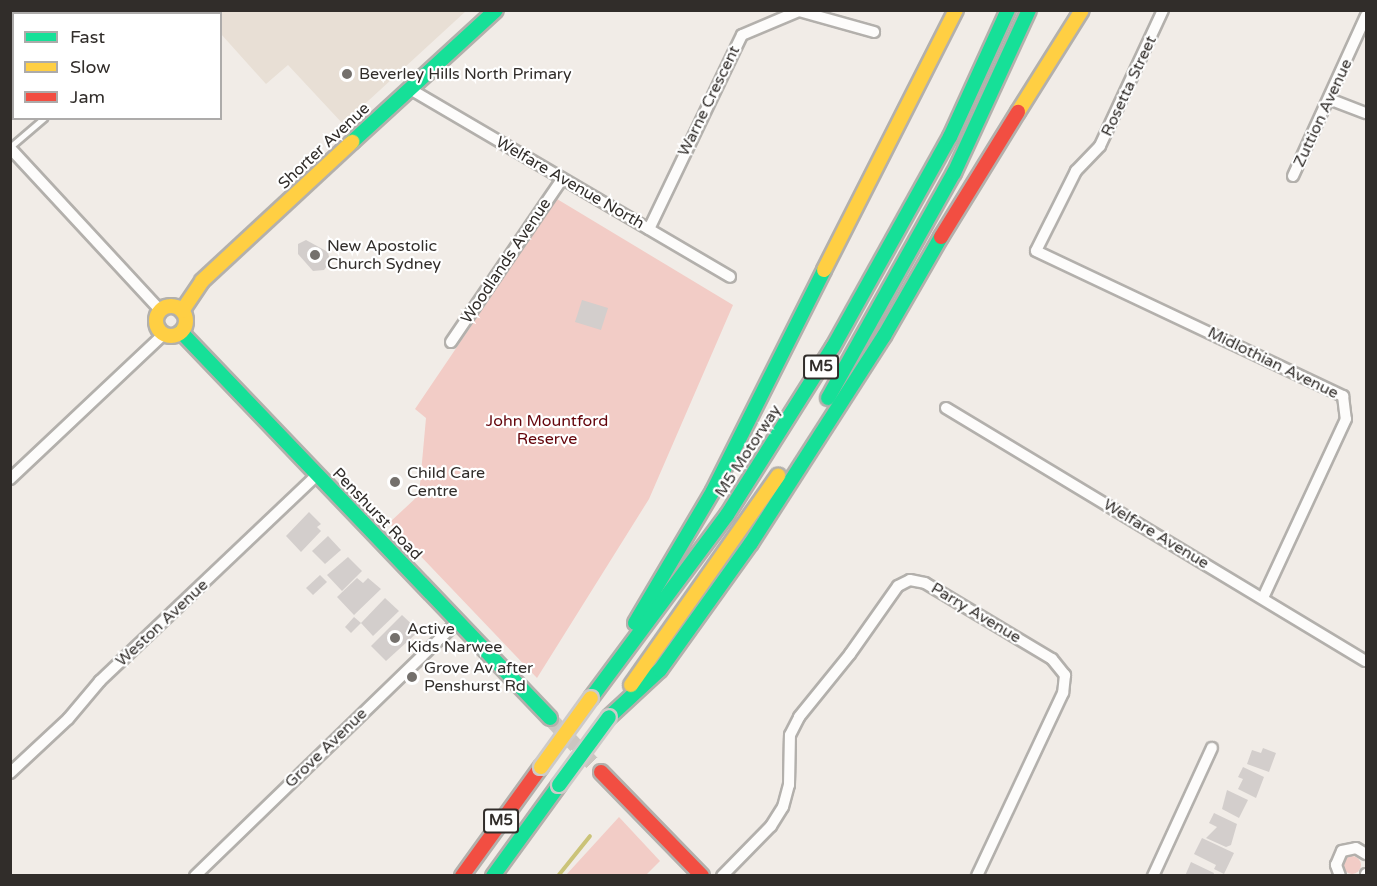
<!DOCTYPE html>
<style>
body{margin:0}
#map{position:relative;width:1377px;height:886px;overflow:hidden;background:#f1ece7;font-family:"Varela Round",sans-serif}
div>[style]{position:absolute}
.built>*{inset:0;background:#e8dfd5}
.green>*{inset:0;background:#f2ccc6}
.round{border-radius:50%}
.stream>*{height:4px;margin:-2px;padding:0 2px;transform-origin:2px;border-radius:2px;background:#cbc378}
.building>*{inset:0;background:#d3cecc}
.secondary-tunnel>*{height:15px;margin-top:-7.5px;transform-origin:0;background:repeating-linear-gradient(90deg,#cbc6c1 0 15px,transparent 0 23px)}
.roads{filter:drop-shadow(2px 0 #b3b0ac) drop-shadow(-2px 0 #b3b0ac) drop-shadow(0 2px #b3b0ac) drop-shadow(0 -2px #b3b0ac)}
.lane>*{height:5px;margin:-2.5px;padding:0 2.5px;transform-origin:2.5px;border-radius:2.5px;background:#fdfcfb}
.street>*{height:10px;margin:-5px;padding:0 5px;transform-origin:5px;border-radius:5px;background:#fdfcfb}
.fast>*{height:14px;margin:-7px;padding:0 7px;transform-origin:7px;border-radius:7px;background:#16e098}
.slow>*{height:14px;margin:-7px;padding:0 7px;transform-origin:7px;border-radius:7px;background:#ffcf43}
.slow>.ring{margin:-7px;padding:0;box-sizing:content-box;background:none;border:14px solid #ffcf43;border-radius:50%}
.jam>*{height:14px;margin:-7px;padding:0 7px;transform-origin:7px;border-radius:7px;background:#f24e42}
.bridges{filter:drop-shadow(2px 0 #cdcac8) drop-shadow(-2px 0 #cdcac8) drop-shadow(0 2px #cdcac8) drop-shadow(0 -2px #cdcac8)}
.fast-bridge>*{height:14px;margin:-7px;padding:0 7px;transform-origin:7px;border-radius:7px;background:#16e098}
.slow-bridge>*{height:14px;margin:-7px;padding:0 7px;transform-origin:7px;border-radius:7px;background:#ffcf43}
.dots>*{width:16px;height:16px;translate:-50% -50%;box-sizing:border-box;border:3px solid #fff;border-radius:50%}
span{translate:-50% -50%;white-space:nowrap;text-align:center;line-height:1.15;-webkit-text-stroke:4.5px #fff;paint-order:stroke}
.shield-label span{padding:2px 4px;background:#fff;border:2px solid;border-radius:4px;-webkit-text-stroke-width:0}
.shield-label{font-size:15px;color:#312d2a;font-weight:700}
.poi-label{font-size:16px;color:#312d2a}
.left{translate:0 -50%;text-align:left}
.street-label{font-size:16px;color:#312d2a}
.park-label{font-size:16px;color:#64050b}
.frame{position:absolute;inset:0;border:12px solid #312d2a;pointer-events:none}
.legend{position:absolute;left:12px;top:12px;width:210px;height:108px;box-sizing:border-box;background:#fff;border:2px solid #adabaa;margin:0;padding:8px 10px;list-style:none;font-size:18px;color:#312d2a}
.legend li{display:flex;align-items:center;gap:12px;height:30px}
.legend b{width:30px;border:2px solid #adabaa}
</style>
<div id="map">
<div class="built">
<i style="clip-path:polygon(199px 11px,466px 11px,343px 124px,288px 65px,266px 84px,221px 34px,220px 14px)"></i>
</div>
<div class="green">
<i style="clip-path:polygon(557px 199px,733px 305px,649px 499px,537px 678px,389px 523px,419px 495px,426px 418px,415px 409px)"></i>
<i style="clip-path:polygon(619px 817px,660px 861px,646px 875px,566px 875px)"></i>
<i class="round" style="left:1343px;top:856px;width:18px;height:18px"></i>
</div>
<div class="stream">
<i style="left:558px;top:876px;width:51px;rotate:-51.3deg"></i>
</div>
<div class="building">
<i style="clip-path:polygon(306px 240px,328px 252px,330px 262px,324px 270px,313px 271px,298px 254px,298px 244px)"></i>
<i style="clip-path:polygon(582px 300px,608px 308px,601px 330px,575px 322px)"></i>
<i style="clip-path:polygon(309px 512px,321px 524px,317px 527px,321px 531px,301px 552px,286px 536px)"></i>
<i style="clip-path:polygon(328px 536px,341px 550px,325px 564px,312px 551px)"></i>
<i style="clip-path:polygon(348px 557px,362px 571px,342px 591px,327px 575px)"></i>
<i style="clip-path:polygon(320px 575px,327px 582px,313px 595px,306px 588px)"></i>
<i style="clip-path:polygon(357px 578px,363px 583px,368px 578px,381px 589px,354px 615px,337px 597px)"></i>
<i style="clip-path:polygon(385px 598px,399px 611px,373px 636px,361px 623px)"></i>
<i style="clip-path:polygon(402px 615px,419px 631px,386px 661px,371px 646px)"></i>
<i style="clip-path:polygon(354px 617px,361px 623px,351px 633px,345px 627px)"></i>
<i style="clip-path:polygon(1263px 748px,1276px 753px,1269px 772px,1247px 764px,1252px 750px,1261px 753px)"></i>
<i style="clip-path:polygon(1243px 767px,1264px 777px,1256px 798px,1238px 789px,1243px 779px,1238px 777px)"></i>
<i style="clip-path:polygon(1227px 790px,1248px 800px,1239px 818px,1222px 809px)"></i>
<i style="clip-path:polygon(1214px 813px,1237px 824px,1231px 845px,1226px 847px,1206px 838px,1217px 827px,1209px 823px)"></i>
<i style="clip-path:polygon(1202px 838px,1234px 853px,1224px 874px,1214px 869px,1216px 865px,1194px 854px)"></i>
<i style="clip-path:polygon(1191px 862px,1214px 873px,1213px 876px,1185px 876px)"></i>
</div>
<div class="secondary-tunnel">
<i style="left:550px;top:718px;width:74px;rotate:46.6deg"></i>
</div>
<div class="roads">
<div class="lane">
<i style="left:10px;top:147px;width:45px;rotate:-40.5deg"></i>
</div>
<div class="street">
<i style="left:1163px;top:10px;width:150px;rotate:114.9deg"></i>
<i style="left:1100px;top:146px;width:35px;rotate:134deg"></i>
<i style="left:1076px;top:171px;width:89px;rotate:116.6deg"></i>
<i style="left:1036px;top:251px;width:340px;rotate:25.3deg"></i>
<i style="left:1343px;top:396px;width:23px;rotate:83deg"></i>
<i style="left:1346px;top:419px;width:197px;rotate:114.9deg"></i>
<i style="left:410px;top:89px;width:371px;rotate:30.4deg"></i>
<i style="left:1329px;top:99px;width:40px;rotate:21deg"></i>
<i style="left:10px;top:148px;width:222px;rotate:47.2deg"></i>
<i style="left:1293px;top:176px;width:176px;rotate:-65.5deg"></i>
<i style="left:649px;top:229px;width:215px;rotate:-64.4deg"></i>
<i style="left:742px;top:35px;width:62px;rotate:-22.8deg"></i>
<i style="left:799px;top:11px;width:78px;rotate:15.6deg"></i>
<i style="left:451px;top:342px;width:197px;rotate:-55.7deg"></i>
<i style="left:946px;top:408px;width:490px;rotate:31.1deg"></i>
<i style="left:10px;top:479px;width:212px;rotate:-43.3deg"></i>
<i style="left:10px;top:773px;width:79px;rotate:-43deg"></i>
<i style="left:68px;top:719px;width:50px;rotate:-49.9deg"></i>
<i style="left:100px;top:681px;width:299px;rotate:-43.5deg"></i>
<i style="left:195px;top:876px;width:366px;rotate:-44.1deg"></i>
<i style="left:722px;top:876px;width:70px;rotate:-45.6deg"></i>
<i style="left:771px;top:826px;width:22px;rotate:-58deg"></i>
<i style="left:783px;top:807px;width:23px;rotate:-75deg"></i>
<i style="left:789px;top:785px;width:50px;rotate:-88.9deg"></i>
<i style="left:790px;top:735px;width:20px;rotate:-63deg"></i>
<i style="left:799px;top:717px;width:81px;rotate:-51deg"></i>
<i style="left:850px;top:654px;width:83px;rotate:-54.8deg"></i>
<i style="left:898px;top:586px;width:13px;rotate:-27deg"></i>
<i style="left:910px;top:580px;width:15px;rotate:11deg"></i>
<i style="left:925px;top:583px;width:148px;rotate:30.9deg"></i>
<i style="left:1052px;top:659px;width:21px;rotate:51deg"></i>
<i style="left:1065px;top:675px;width:18px;rotate:96deg"></i>
<i style="left:1063px;top:693px;width:202px;rotate:115.2deg"></i>
<i style="left:1153px;top:876px;width:141px;rotate:-65.3deg"></i>
<i style="left:1340px;top:876px;width:12px;rotate:-110deg"></i>
<i style="left:1336px;top:865px;width:15px;rotate:-67deg"></i>
<i style="left:1342px;top:851px;width:14px;rotate:-12deg"></i>
<i style="left:1356px;top:848px;width:12px;rotate:31deg"></i>
<i style="left:1366px;top:876px;width:2px;rotate:-90deg"></i>
</div>
<div class="fast">
<i style="left:352px;top:142px;width:195px;rotate:-42.5deg"></i>
<i style="left:181px;top:332px;width:534px;rotate:46.29deg"></i>
<i style="left:828px;top:398px;width:258px;rotate:-60.8deg"></i>
<i style="left:954px;top:173px;width:179px;rotate:-65.3deg"></i>
<i style="left:635px;top:623px;width:153px;rotate:-59.4deg"></i>
<i style="left:713px;top:491px;width:247px;rotate:-63.3deg"></i>
<i style="left:591px;top:698px;width:228px;rotate:-53.4deg"></i>
<i style="left:727px;top:515px;width:199px;rotate:-57.8deg"></i>
<i style="left:833px;top:347px;width:240px;rotate:-60.9deg"></i>
<i style="left:950px;top:137px;width:140px;rotate:-65.5deg"></i>
<i style="left:609px;top:717px;width:69px;rotate:-42.7deg"></i>
<i style="left:660px;top:670px;width:156px;rotate:-54.4deg"></i>
<i style="left:751px;top:543px;width:246px;rotate:-57.3deg"></i>
<i style="left:884px;top:336px;width:114px;rotate:-60.1deg"></i>
<i style="left:493px;top:876px;width:112px;rotate:-54deg"></i>
</div>
<div class="slow">
<i style="left:1018px;top:112px;width:120px;rotate:-57.9deg"></i>
<i style="left:824px;top:270px;width:292px;rotate:-63.1deg"></i>
<i class="ring" style="left:156px;top:306px;width:16px;height:16px"></i>
<i style="left:182px;top:311px;width:36px;rotate:-56deg"></i>
<i style="left:202px;top:281px;width:205px;rotate:-42.8deg"></i>
<i style="left:631px;top:685px;width:256px;rotate:-54.9deg"></i>
</div>
<div class="jam">
<i style="left:941px;top:237px;width:147px;rotate:-58.4deg"></i>
<i style="left:601px;top:772px;width:145px;rotate:45.8deg"></i>
<i style="left:462px;top:876px;width:135px;rotate:-54.1deg"></i>
</div>
</div>
<div class="bridges">
<div class="fast-bridge">
<i style="left:559px;top:785px;width:84px;rotate:-53.7deg"></i>
</div>
<div class="slow-bridge">
<i style="left:541px;top:767px;width:85px;rotate:-54.1deg"></i>
</div>
</div>
<div class="dots">
<i style="left:347px;top:74px;background:#74706c"></i>
<i style="left:315px;top:255px;background:#74706c"></i>
<i style="left:395px;top:482px;background:#74706c"></i>
<i style="left:395px;top:638px;background:#74706c"></i>
<i style="left:412px;top:677px;background:#74706c"></i>
</div>
<div class="shield-label">
<span style="left:821px;top:367px">M5</span>
<span style="left:501px;top:821px">M5</span>
</div>
<div class="poi-label">
<span class="left" style="left:359px;top:74px">Beverley Hills North Primary</span>
<span class="left" style="left:327px;top:255px">New Apostolic<br>Church Sydney</span>
<span class="left" style="left:407px;top:482px">Child Care<br>Centre</span>
<span class="left" style="left:407px;top:638px">Active<br>Kids Narwee</span>
<span class="left" style="left:424px;top:677px">Grove Av after<br>Penshurst Rd</span>
</div>
<div class="street-label">
<span style="left:1129px;top:86px;rotate:-65deg">Rosetta Street</span>
<span style="left:709px;top:101px;rotate:-64deg">Warne Crescent</span>
<span style="left:1323px;top:113px;rotate:-65deg">Zuttion Avenue</span>
<span style="left:324px;top:146px;rotate:-43deg">Shorter Avenue</span>
<span style="left:570px;top:183px;rotate:30deg">Welfare Avenue North</span>
<span style="left:506px;top:261px;rotate:-56deg">Woodlands Avenue</span>
<span style="left:1273px;top:363px;rotate:26deg">Midlothian Avenue</span>
<span style="left:748px;top:451px;rotate:-57deg">M5 Motorway</span>
<span style="left:377px;top:514px;rotate:46deg">Penshurst Road</span>
<span style="left:1156px;top:534px;rotate:31deg">Welfare Avenue</span>
<span style="left:976px;top:613px;rotate:31deg">Parry Avenue</span>
<span style="left:162px;top:623px;rotate:-43deg">Weston Avenue</span>
<span style="left:326px;top:748px;rotate:-44deg">Grove Avenue</span>
</div>
<div class="park-label">
<span style="left:547px;top:430px">John Mountford<br>Reserve</span>
</div>
<div class="frame"></div>
<ul class="legend">
<li><b style="height:8px;background:#16e098"></b>Fast</li>
<li><b style="height:8px;background:#ffcf43"></b>Slow</li>
<li><b style="height:8px;background:#f24e42"></b>Jam</li>
</ul>
</div>
